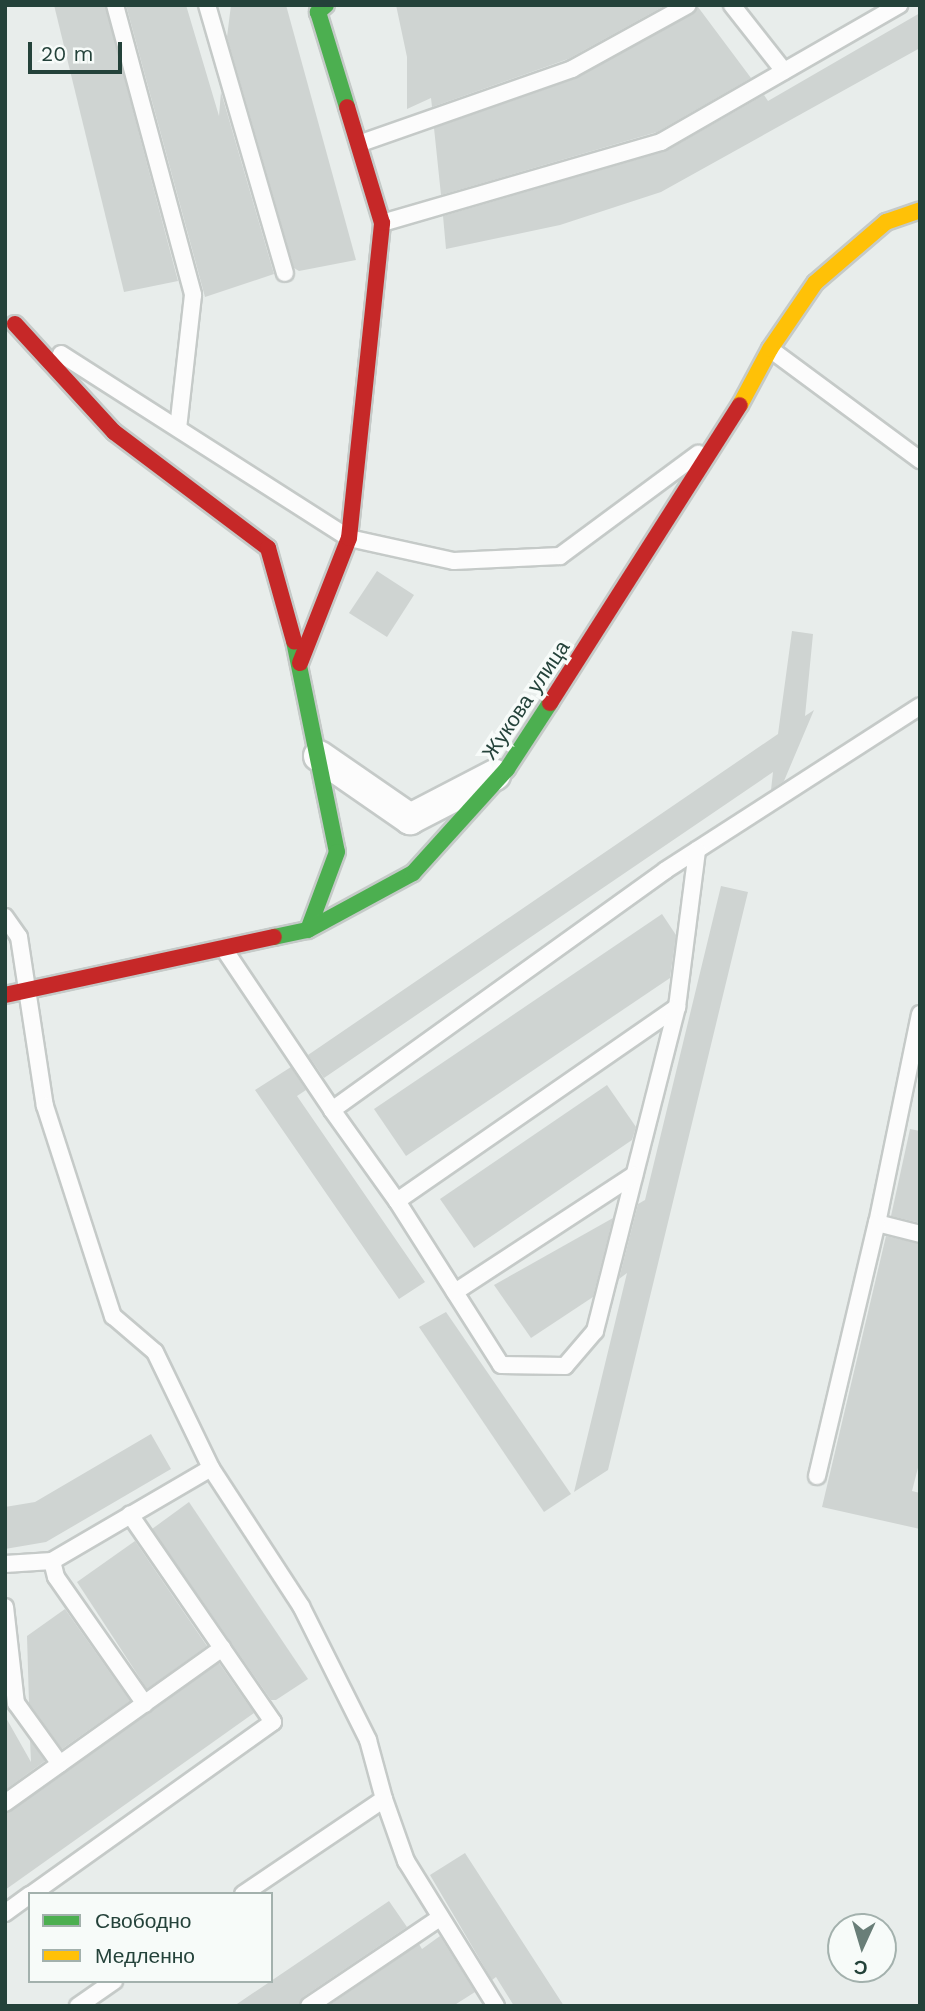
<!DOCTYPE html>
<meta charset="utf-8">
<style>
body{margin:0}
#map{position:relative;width:925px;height:2011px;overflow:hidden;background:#e8edeb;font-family:"Work Sans",sans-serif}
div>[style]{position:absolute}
.building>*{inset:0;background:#cfd4d2}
.roads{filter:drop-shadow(2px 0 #c5cac8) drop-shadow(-2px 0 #c5cac8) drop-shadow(0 2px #c5cac8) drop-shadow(0 -2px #c5cac8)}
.lane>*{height:16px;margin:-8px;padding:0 8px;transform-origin:8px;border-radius:8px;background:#fcfcfc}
.street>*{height:30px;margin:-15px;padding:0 15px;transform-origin:15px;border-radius:15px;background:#fcfcfc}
.fast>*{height:16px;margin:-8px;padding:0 8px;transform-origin:8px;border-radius:8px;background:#4caf50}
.slow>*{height:16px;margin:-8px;padding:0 8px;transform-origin:8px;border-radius:8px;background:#ffc107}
.jam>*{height:16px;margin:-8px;padding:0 8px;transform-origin:8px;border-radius:8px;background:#c62828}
span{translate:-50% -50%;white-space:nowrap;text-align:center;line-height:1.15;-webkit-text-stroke:7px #f7fbf9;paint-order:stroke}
.street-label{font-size:21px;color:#24423a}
.frame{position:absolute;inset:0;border:7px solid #24423a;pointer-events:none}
.legend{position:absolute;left:28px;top:1892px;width:245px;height:91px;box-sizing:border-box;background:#f7fbf9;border:2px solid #a3b1ad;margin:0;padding:9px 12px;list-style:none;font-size:21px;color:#24423a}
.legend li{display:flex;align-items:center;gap:14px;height:35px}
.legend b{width:35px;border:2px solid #a3b1ad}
.north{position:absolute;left:827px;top:1913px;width:70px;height:70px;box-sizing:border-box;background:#f7fbf9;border:2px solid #a3b1ad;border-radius:50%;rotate:184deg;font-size:19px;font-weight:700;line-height:28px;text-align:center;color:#24423a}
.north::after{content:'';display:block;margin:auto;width:24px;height:32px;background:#697e78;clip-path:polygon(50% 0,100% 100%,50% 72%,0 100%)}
.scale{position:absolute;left:28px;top:42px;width:94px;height:32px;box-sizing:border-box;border:4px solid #24423a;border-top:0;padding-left:9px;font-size:21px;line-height:24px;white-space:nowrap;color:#24423a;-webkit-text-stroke:5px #f7fbf9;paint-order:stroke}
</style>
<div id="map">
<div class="building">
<i style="clip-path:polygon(54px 5px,105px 5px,178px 281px,124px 292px)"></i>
<i style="clip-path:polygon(126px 5px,186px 5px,219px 116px,221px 92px,274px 274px,205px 297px)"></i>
<i style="clip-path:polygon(231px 5px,286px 5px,356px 260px,299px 271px,294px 268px,227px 37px)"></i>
<i style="clip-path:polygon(396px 5px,666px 5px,568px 59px,432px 107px,431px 98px,407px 109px,407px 57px)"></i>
<i style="clip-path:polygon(698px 7px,751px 78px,657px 132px,441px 195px,434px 128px,577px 78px)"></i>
<i style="clip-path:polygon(920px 13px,920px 48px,661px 192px,560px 225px,446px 249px,443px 216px,666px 151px,764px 95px,768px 101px)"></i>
<i style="clip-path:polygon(377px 571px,414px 595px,387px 637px,349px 613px)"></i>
<i style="clip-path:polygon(792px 631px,813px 634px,805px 716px,814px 710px,784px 781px,771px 790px,773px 772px,324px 1078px,308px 1055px,778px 734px)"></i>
<i style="clip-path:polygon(721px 886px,748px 892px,608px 1470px,574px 1492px,627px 1273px,619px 1279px,638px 1204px,645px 1200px)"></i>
<i style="clip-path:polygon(662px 914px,676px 935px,670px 978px,406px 1156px,374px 1109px)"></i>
<i style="clip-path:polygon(291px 1067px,306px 1090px,297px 1096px,425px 1282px,399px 1299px,255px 1090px)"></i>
<i style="clip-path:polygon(607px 1085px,636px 1127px,632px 1140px,474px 1248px,440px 1199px)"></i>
<i style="clip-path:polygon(910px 1129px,920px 1131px,920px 1223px,891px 1216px)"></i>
<i style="clip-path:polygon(613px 1218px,593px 1297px,531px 1338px,494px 1285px)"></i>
<i style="clip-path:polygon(886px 1236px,920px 1244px,920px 1460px,912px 1491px,920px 1493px,920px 1529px,822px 1507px)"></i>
<i style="clip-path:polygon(446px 1312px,571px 1494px,544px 1512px,419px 1327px)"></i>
<i style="clip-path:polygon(151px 1434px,171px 1469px,46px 1542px,5px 1549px,5px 1507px,35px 1502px)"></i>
<i style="clip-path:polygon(189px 1502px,308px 1679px,276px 1700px,271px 1700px,152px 1529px)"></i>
<i style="clip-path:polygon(135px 1541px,207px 1646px,147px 1689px,77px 1582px)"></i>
<i style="clip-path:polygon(65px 1609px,130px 1701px,62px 1749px,29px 1703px,27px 1636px)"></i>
<i style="clip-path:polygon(219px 1663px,254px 1713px,5px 1890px,5px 1813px)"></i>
<i style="clip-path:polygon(5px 1716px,31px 1762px,30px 1740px,45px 1761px,5px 1790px)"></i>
<i style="clip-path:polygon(465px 1853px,564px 2006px,514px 2006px,496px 1977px,492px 1980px,430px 1875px)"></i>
<i style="clip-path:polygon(389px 1901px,407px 1927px,303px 1997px,299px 2006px,234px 2006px)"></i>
<i style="clip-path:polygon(440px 1936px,475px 1992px,453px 2006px,328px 2006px,419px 1944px,422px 1949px)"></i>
</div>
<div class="roads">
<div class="lane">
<i style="left:115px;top:5px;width:300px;rotate:74.9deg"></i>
<i style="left:193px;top:295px;width:134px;rotate:96.4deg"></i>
<i style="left:207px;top:5px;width:279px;rotate:73.8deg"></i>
<i style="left:732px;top:5px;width:84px;rotate:51.8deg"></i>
<i style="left:361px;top:143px;width:224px;rotate:-19.3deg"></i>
<i style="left:572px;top:69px;width:132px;rotate:-28.9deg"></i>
<i style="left:382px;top:223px;width:291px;rotate:-16.2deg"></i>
<i style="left:661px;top:142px;width:275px;rotate:-29.9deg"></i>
<i style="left:770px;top:349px;width:187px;rotate:36.5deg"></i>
<i style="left:61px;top:354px;width:342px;rotate:32.6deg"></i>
<i style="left:349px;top:538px;width:107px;rotate:12.4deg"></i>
<i style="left:454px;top:561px;width:106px;rotate:-2.7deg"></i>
<i style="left:560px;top:556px;width:172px;rotate:-36.5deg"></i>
<i style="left:5px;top:917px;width:24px;rotate:55deg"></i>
<i style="left:19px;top:937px;width:171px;rotate:81.3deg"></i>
<i style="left:45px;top:1106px;width:221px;rotate:72.1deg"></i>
<i style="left:113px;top:1316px;width:55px;rotate:40.6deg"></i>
<i style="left:155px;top:1352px;width:129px;rotate:64.2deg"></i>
<i style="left:211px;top:1468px;width:165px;rotate:56.9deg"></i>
<i style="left:301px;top:1606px;width:150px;rotate:63.4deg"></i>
<i style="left:368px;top:1740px;width:61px;rotate:74.8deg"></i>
<i style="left:384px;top:1799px;width:170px;rotate:146deg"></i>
<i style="left:224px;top:949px;width:194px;rotate:56.1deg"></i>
<i style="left:332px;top:1110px;width:411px;rotate:-35.7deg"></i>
<i style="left:666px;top:870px;width:302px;rotate:-32.8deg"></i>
<i style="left:920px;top:1014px;width:213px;rotate:101.6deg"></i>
<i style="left:877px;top:1223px;width:44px;rotate:14.3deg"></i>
<i style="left:332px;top:1110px;width:112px;rotate:54.5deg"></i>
<i style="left:397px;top:1201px;width:341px;rotate:-34.7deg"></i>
<i style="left:677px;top:1007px;width:158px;rotate:-82.7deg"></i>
<i style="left:397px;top:1201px;width:194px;rotate:57.6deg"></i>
<i style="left:501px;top:1365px;width:64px;rotate:0.9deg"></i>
<i style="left:565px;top:1366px;width:46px;rotate:-49.4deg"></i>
<i style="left:595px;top:1331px;width:334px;rotate:-75.8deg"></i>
<i style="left:455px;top:1292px;width:214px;rotate:-33.2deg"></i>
<i style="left:817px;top:1476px;width:260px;rotate:-76.7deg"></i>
<i style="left:52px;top:1561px;width:16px;rotate:76deg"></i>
<i style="left:56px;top:1577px;width:155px;rotate:55deg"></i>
<i style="left:5px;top:1564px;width:47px;rotate:-3.7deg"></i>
<i style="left:52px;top:1561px;width:184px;rotate:-30.3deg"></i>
<i style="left:5px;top:1607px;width:97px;rotate:83.5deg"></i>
<i style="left:16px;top:1703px;width:75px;rotate:54.2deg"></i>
<i style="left:384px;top:1799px;width:66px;rotate:70.5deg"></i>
<i style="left:406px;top:1861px;width:171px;rotate:58.2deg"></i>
<i style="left:5px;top:1803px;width:267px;rotate:-35.5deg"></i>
<i style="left:32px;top:1894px;width:296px;rotate:-35.5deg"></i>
<i style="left:273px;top:1722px;width:252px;rotate:-124.6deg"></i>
<i style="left:5px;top:1913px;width:31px;rotate:-36deg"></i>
<i style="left:78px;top:2006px;width:44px;rotate:-34.8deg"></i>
<i style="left:309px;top:2006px;width:156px;rotate:-34deg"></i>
</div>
<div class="street">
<i style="left:319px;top:756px;width:111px;rotate:34.7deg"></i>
<i style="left:410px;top:819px;width:96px;rotate:-27.4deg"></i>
</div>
<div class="fast">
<i style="left:326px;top:5px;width:11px;rotate:139deg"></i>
<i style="left:318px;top:12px;width:99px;rotate:73deg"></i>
<i style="left:294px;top:641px;width:215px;rotate:78.5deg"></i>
<i style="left:337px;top:852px;width:83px;rotate:110.4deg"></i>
<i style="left:274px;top:937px;width:35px;rotate:-12deg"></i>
<i style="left:308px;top:930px;width:119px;rotate:-28.5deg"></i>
<i style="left:413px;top:873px;width:140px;rotate:-47.9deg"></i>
<i style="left:507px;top:769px;width:79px;rotate:-56.9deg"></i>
</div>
<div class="slow">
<i style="left:740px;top:405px;width:64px;rotate:-61.8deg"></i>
<i style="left:770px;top:349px;width:80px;rotate:-55.7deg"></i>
<i style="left:815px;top:283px;width:94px;rotate:-40.7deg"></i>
<i style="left:886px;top:222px;width:36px;rotate:-19deg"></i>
</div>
<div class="jam">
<i style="left:15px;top:324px;width:147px;rotate:47.5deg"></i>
<i style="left:114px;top:432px;width:193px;rotate:37deg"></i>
<i style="left:268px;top:548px;width:97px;rotate:74.4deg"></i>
<i style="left:300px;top:663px;width:134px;rotate:-68.6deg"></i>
<i style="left:349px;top:538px;width:317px;rotate:-84deg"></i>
<i style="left:382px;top:223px;width:121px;rotate:-106.8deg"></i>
<i style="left:550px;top:703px;width:353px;rotate:-57.5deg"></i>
<i style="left:5px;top:995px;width:275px;rotate:-12.2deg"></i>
</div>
</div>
<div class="street-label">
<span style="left:526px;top:700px;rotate:-56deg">Жукова улица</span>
</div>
<div class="frame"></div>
<ul class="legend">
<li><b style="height:9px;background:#4caf50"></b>Свободно</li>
<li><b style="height:9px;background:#ffc107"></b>Медленно</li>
</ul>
<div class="north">С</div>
<div class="scale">20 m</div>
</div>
